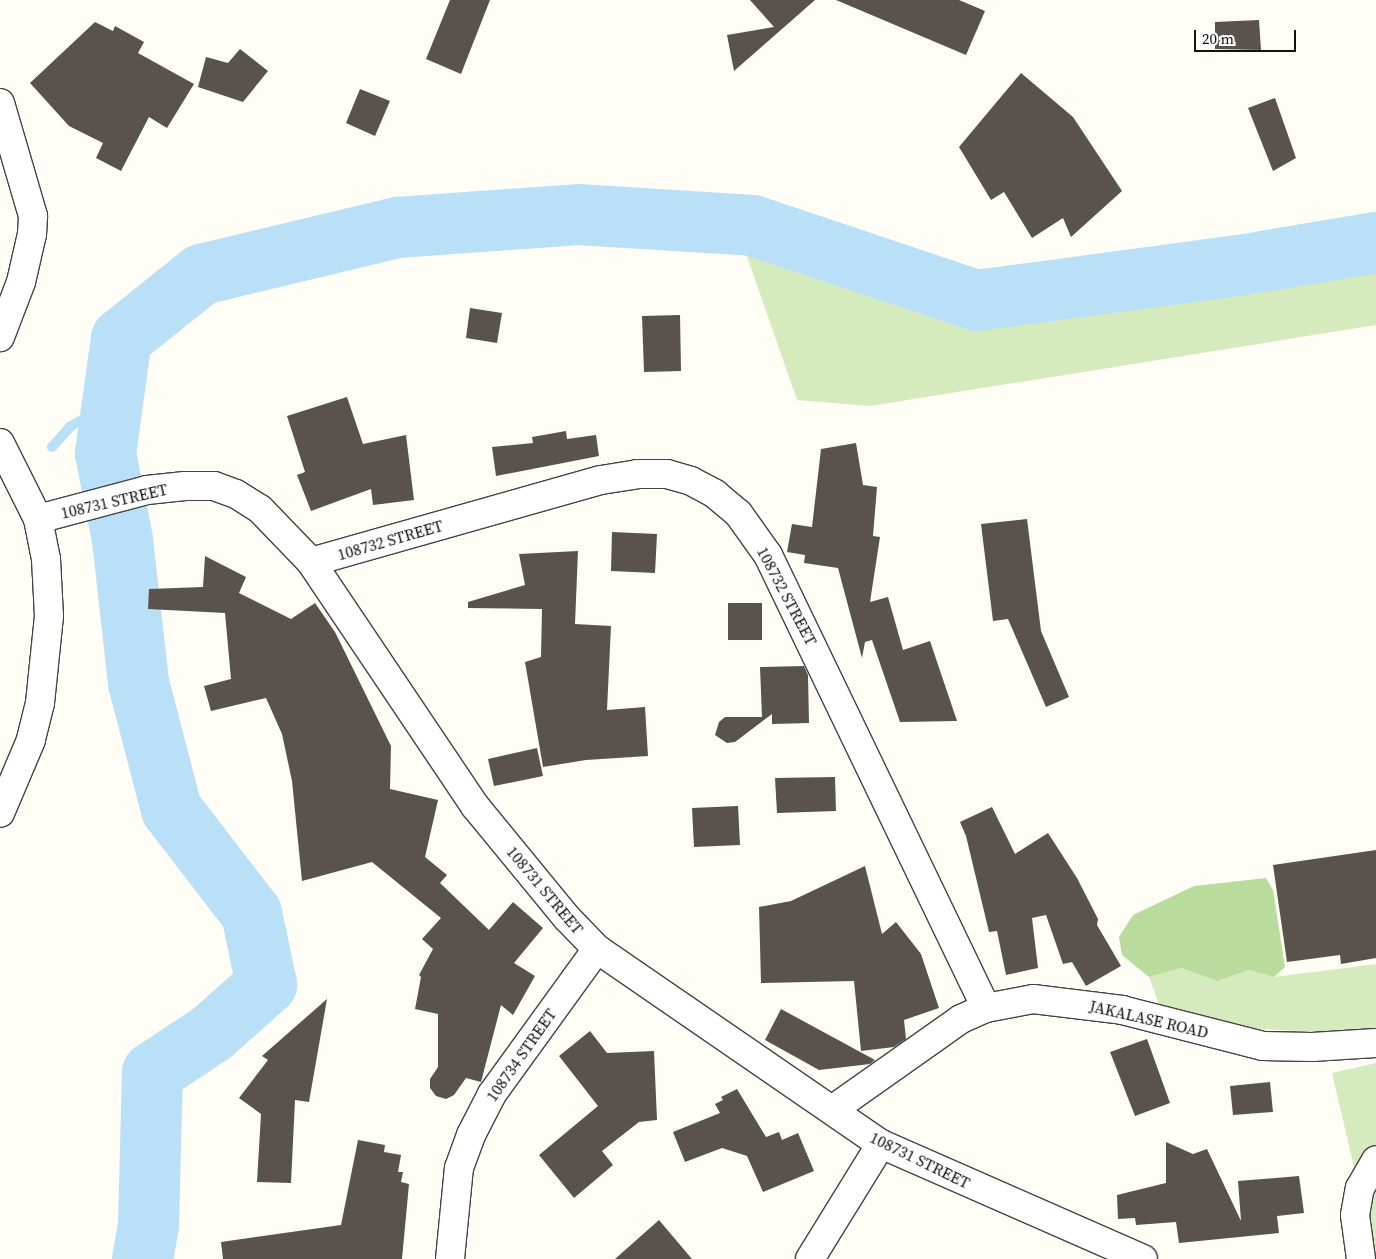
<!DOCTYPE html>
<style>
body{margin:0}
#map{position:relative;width:1376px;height:1259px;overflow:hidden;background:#fffdf5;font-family:"Source Serif 4",serif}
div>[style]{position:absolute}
.green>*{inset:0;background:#d5ebbd}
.forest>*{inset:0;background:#b9dc9c}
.stream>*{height:10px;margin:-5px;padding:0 5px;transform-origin:5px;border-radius:5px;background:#b9e0f7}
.river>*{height:61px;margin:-30.5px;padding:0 30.5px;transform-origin:30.5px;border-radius:30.5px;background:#b9e0f7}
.building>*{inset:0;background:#5a524d}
.roads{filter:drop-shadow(1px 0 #444) drop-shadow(-1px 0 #444) drop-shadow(0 1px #444) drop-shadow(0 -1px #444)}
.minor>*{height:28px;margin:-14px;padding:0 14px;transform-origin:14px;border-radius:14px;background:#fff}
span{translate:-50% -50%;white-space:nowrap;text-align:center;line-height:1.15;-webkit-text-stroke:5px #fff;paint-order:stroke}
.street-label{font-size:16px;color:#111}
.scale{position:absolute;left:1194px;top:30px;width:102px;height:22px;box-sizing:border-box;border:2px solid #111;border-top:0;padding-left:6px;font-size:15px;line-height:18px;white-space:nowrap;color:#111;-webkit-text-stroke:4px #fff;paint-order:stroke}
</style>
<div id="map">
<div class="green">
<i style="clip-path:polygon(740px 236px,980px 309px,1376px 253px,1376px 325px,870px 406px,797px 400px)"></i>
<i style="clip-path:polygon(1376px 964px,1376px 1030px,1348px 1033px,1259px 1029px,1159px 1005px,1149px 977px,1182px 968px,1217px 981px,1249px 970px,1274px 977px)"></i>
<i style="clip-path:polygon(1376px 1063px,1376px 1256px,1375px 1257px,1332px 1073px)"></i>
</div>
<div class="forest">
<i style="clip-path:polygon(1266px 878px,1273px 890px,1285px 967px,1274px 977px,1249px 970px,1217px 981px,1182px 968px,1149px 977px,1122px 955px,1119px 937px,1133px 915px,1194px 886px)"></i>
</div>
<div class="stream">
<i style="left:52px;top:447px;width:28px;rotate:-48deg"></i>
<i style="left:71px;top:426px;width:47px;rotate:-29.3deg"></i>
</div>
<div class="river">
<i style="left:142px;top:1259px;width:36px;rotate:-80deg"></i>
<i style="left:148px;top:1224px;width:152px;rotate:-88.5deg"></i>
<i style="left:152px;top:1072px;width:71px;rotate:-33.5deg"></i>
<i style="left:211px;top:1033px;width:74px;rotate:-41.7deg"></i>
<i style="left:266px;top:984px;width:73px;rotate:-101.9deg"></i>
<i style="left:251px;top:913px;width:131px;rotate:-127.6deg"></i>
<i style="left:171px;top:809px;width:131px;rotate:-104.6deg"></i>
<i style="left:138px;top:682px;width:144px;rotate:-96.4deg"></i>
<i style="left:122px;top:539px;width:88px;rotate:-101.2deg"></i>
<i style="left:105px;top:453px;width:116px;rotate:-82.1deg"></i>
<i style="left:121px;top:338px;width:102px;rotate:-38.7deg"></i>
<i style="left:201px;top:274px;width:202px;rotate:-13.5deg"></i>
<i style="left:397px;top:227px;width:181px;rotate:-4.1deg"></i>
<i style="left:578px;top:214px;width:174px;rotate:3.6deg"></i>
<i style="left:752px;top:225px;width:236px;rotate:18.5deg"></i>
<i style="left:976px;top:300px;width:264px;rotate:-7.6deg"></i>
<i style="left:1238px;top:265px;width:140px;rotate:-9.5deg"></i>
</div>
<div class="building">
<i style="clip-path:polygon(450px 0,490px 0,461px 74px,426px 59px)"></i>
<i style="clip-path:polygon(750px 0,815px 0,734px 71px,727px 35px,774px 27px)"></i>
<i style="clip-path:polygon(836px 0,959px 0,985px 11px,966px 55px)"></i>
<i style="clip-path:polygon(1259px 20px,1261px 50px,1215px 49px,1215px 22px)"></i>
<i style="clip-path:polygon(95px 22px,113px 31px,115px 26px,144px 42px,138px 53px,194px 84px,167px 128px,149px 117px,121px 171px,96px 158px,103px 143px,69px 126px,30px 83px)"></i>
<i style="clip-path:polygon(240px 49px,268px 71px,243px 102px,198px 87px,206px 57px,228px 63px)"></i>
<i style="clip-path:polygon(1021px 73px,1073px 117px,1122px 191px,1071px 237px,1063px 218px,1032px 238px,1004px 192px,991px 200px,959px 147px)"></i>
<i style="clip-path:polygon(360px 89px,390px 101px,375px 136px,346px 123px)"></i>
<i style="clip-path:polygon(1275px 98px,1296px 158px,1273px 171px,1248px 108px)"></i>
<i style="clip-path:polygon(470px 308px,502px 313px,497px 343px,466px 338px)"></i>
<i style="clip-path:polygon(680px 315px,681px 371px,644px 372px,642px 316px)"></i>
<i style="clip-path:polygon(347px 397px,363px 444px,406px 435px,414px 500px,373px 505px,371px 489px,311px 511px,297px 475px,305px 472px,287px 416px)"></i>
<i style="clip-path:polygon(566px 431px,567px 439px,596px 435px,599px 456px,496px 476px,492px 447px,533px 443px,532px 437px)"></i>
<i style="clip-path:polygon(856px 443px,863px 485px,877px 487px,873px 536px,880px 537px,870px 602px,888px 597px,903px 650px,930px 641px,957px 721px,900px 722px,872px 640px,865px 642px,862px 658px,838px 568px,804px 563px,805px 555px,787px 552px,792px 524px,812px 527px,821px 449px)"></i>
<i style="clip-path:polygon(1027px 519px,1041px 631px,1069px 697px,1046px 707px,1008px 619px,993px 621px,981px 524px)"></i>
<i style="clip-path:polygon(612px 532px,657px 534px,655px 573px,611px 571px)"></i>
<i style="clip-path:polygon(578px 551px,575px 624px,611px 626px,607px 710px,645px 707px,648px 756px,586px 760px,543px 767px,525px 662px,541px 657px,542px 609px,468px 608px,468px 602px,525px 585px,519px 554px)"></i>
<i style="clip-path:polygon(205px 556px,246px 577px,239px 593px,291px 619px,315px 603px,335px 632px,391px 746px,390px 789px,438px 800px,425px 857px,447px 875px,440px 883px,489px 930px,513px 902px,543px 928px,514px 963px,535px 976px,513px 1015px,501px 1005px,481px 1082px,466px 1078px,454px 1095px,446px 1099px,436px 1096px,430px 1088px,430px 1079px,438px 1067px,438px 1014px,415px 1009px,421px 977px,419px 975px,433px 949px,422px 939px,441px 918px,372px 862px,302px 881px,292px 781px,282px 734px,266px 698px,211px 711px,204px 686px,231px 679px,225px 613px,148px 609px,149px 589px,203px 587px)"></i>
<i style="clip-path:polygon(728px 603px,762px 603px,762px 640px,728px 640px)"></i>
<i style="clip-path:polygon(804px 666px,808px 675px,809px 723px,772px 724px,772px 714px,735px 742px,727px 743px,715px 735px,719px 722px,725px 717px,762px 717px,760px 667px)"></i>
<i style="clip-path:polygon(537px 748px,543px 776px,494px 786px,488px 759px)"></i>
<i style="clip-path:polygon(835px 777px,836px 811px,777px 813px,775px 778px)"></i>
<i style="clip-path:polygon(738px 806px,740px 845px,694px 847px,692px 808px)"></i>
<i style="clip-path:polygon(992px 807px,1015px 854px,1048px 833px,1077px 878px,1098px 919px,1097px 925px,1121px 966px,1086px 986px,1072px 962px,1063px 964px,1046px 915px,1032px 918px,1038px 968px,1006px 975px,997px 931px,989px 932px,966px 836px,960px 822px)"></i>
<i style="clip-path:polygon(1376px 850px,1376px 958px,1341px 964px,1340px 955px,1287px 962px,1273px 865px)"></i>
<i style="clip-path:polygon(865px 866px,882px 934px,896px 922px,921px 954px,939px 1008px,904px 1020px,906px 1039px,894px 1047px,861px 1051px,854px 981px,761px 983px,759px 907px,791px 901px)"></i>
<i style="clip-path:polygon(327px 999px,309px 1102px,295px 1100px,291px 1183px,257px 1182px,261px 1114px,239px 1098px,268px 1060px,262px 1056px)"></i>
<i style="clip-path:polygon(781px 1009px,875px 1060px,870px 1064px,819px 1070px,765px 1040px)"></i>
<i style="clip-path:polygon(590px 1031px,607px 1053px,654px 1051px,657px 1120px,639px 1122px,602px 1151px,613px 1165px,574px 1198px,539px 1155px,598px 1106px,559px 1056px)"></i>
<i style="clip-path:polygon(1147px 1039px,1170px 1103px,1135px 1116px,1110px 1052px)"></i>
<i style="clip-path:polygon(1270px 1082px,1273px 1112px,1233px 1115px,1230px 1086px)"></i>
<i style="clip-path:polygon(737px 1089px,766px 1137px,779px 1132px,782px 1140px,798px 1133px,814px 1171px,763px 1192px,747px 1156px,722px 1148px,685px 1162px,673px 1132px,720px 1113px,715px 1104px,723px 1100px,721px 1097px)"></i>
<i style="clip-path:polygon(358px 1140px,385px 1145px,384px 1152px,401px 1155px,398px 1172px,403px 1172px,401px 1182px,409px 1184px,402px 1259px,223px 1259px,221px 1242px,341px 1225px)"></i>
<i style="clip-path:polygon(1166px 1142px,1193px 1154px,1207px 1149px,1241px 1221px,1238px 1181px,1299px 1176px,1304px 1213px,1277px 1216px,1279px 1233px,1179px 1243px,1176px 1222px,1136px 1225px,1135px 1218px,1118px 1219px,1117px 1195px,1166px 1183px)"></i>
<i style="clip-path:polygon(659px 1220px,692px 1259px,615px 1259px)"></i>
</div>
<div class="roads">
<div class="minor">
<i style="left:0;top:103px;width:118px;rotate:73.7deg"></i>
<i style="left:33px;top:216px;width:18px;rotate:93deg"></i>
<i style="left:32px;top:234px;width:49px;rotate:102.9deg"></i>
<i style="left:21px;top:282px;width:59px;rotate:110.9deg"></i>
<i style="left:0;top:443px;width:85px;rotate:63.4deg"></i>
<i style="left:38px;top:519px;width:41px;rotate:78.7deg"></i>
<i style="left:46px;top:559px;width:57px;rotate:87deg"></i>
<i style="left:49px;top:616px;width:87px;rotate:95.9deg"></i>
<i style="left:40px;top:703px;width:38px;rotate:104deg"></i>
<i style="left:31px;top:740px;width:79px;rotate:113deg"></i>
<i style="left:38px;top:519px;width:113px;rotate:-14.9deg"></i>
<i style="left:147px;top:490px;width:38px;rotate:-6deg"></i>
<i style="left:185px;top:486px;width:29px"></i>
<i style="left:214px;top:486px;width:23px;rotate:20deg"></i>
<i style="left:236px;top:494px;width:28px;rotate:32deg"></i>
<i style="left:260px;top:509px;width:74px;rotate:46.1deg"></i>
<i style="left:311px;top:562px;width:294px;rotate:56.1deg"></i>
<i style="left:475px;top:806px;width:145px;rotate:50.6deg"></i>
<i style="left:567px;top:918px;width:43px;rotate:45.9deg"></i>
<i style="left:597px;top:949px;width:345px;rotate:34.5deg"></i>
<i style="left:881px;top:1144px;width:286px;rotate:23.7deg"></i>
<i style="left:311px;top:562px;width:301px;rotate:-15.8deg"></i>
<i style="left:601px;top:480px;width:36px;rotate:-9deg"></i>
<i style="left:637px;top:474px;width:30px"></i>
<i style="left:667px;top:474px;width:25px;rotate:16deg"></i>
<i style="left:691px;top:481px;width:27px;rotate:28deg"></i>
<i style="left:715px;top:494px;width:30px;rotate:40deg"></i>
<i style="left:738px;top:513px;width:52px;rotate:54.5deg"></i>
<i style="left:768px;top:555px;width:503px;rotate:64.3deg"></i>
<i style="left:832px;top:1110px;width:158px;rotate:-35.2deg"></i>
<i style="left:961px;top:1019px;width:27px;rotate:-24deg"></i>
<i style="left:986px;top:1008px;width:48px;rotate:-10.8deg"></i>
<i style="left:1033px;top:999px;width:90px;rotate:7deg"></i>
<i style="left:1122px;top:1010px;width:146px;rotate:14.3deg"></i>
<i style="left:1263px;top:1046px;width:49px;rotate:1.2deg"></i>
<i style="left:1312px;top:1047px;width:64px;rotate:-3.6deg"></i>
<i style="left:450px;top:1259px;width:91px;rotate:-84.4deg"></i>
<i style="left:459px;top:1168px;width:35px;rotate:-70deg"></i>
<i style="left:471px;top:1135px;width:46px;rotate:-62.9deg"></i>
<i style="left:492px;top:1094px;width:179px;rotate:-54.1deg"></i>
<i style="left:810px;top:1259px;width:135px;rotate:-58.3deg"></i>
<i style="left:1361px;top:1259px;width:44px;rotate:-97.8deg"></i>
<i style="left:1355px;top:1215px;width:27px;rotate:-80deg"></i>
<i style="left:1360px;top:1188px;width:32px;rotate:-60deg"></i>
</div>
</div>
<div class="street-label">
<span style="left:114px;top:501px;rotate:-13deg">108731 STREET</span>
<span style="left:390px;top:540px;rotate:-16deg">108732 STREET</span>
<span style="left:787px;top:596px;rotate:62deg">108732 STREET</span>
<span style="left:545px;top:890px;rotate:50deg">108731 STREET</span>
<span style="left:1149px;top:1019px;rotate:13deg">JAKALASE ROAD</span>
<span style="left:521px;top:1055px;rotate:-55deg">108734 STREET</span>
<span style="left:920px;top:1160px;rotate:26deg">108731 STREET</span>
</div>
<div class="scale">20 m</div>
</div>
